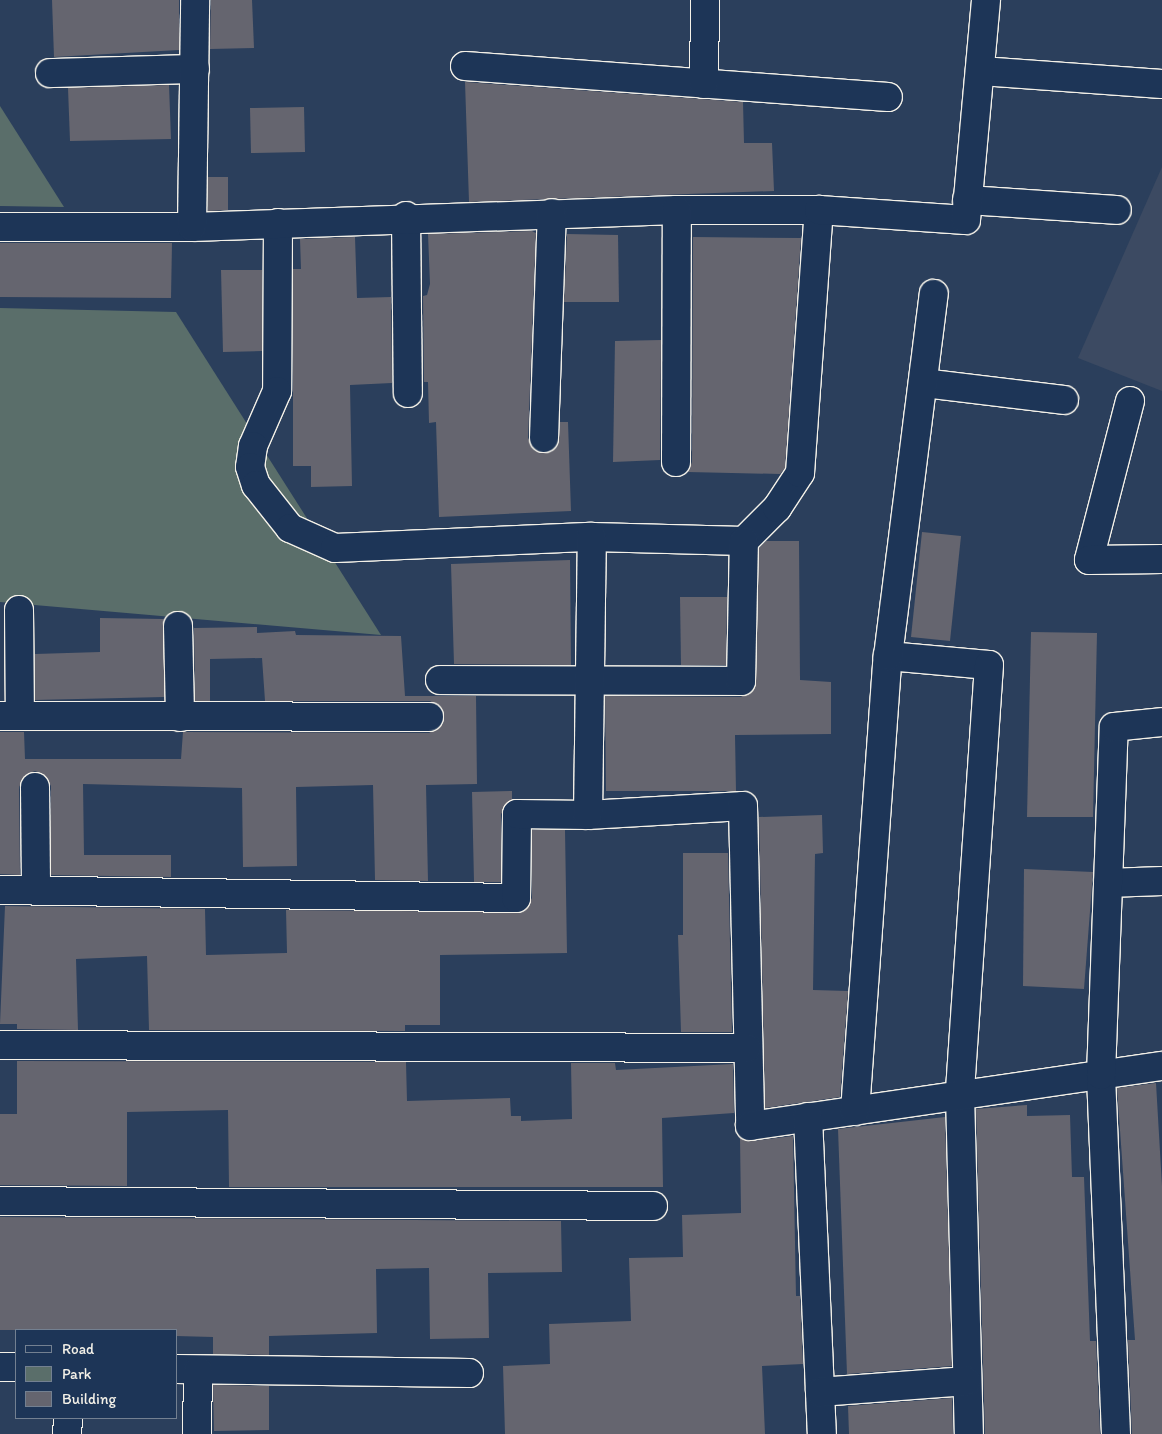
<!DOCTYPE html>
<style>
body{margin:0}
#map{position:relative;width:1162px;height:1434px;overflow:hidden;background:#2b3f5c;font-family:Itim,sans-serif}
div>[style]{position:absolute}
.built>*{inset:0;background:#3c4a62}
.green>*{inset:0;background:#5a6e6a}
.building>*{inset:0;background:#65656f}
.roads{filter:drop-shadow(1px 0 #f4f1e8) drop-shadow(-1px 0 #f4f1e8) drop-shadow(0 1px #f4f1e8) drop-shadow(0 -1px #f4f1e8)}
.street>*{height:28px;margin:-14px;padding:0 14px;transform-origin:14px;border-radius:14px;background:#1d3557}
span{translate:-50% -50%;white-space:nowrap;text-align:center;line-height:1.15;-webkit-text-stroke:4px #1d3557;paint-order:stroke}
.legend{position:absolute;left:15px;top:1329px;width:162px;height:90px;box-sizing:border-box;background:#1d3557;border:1px solid #738091;margin:0;padding:6px 9px;list-style:none;font-size:15px;color:#f4f1e8}
.legend li{display:flex;align-items:center;gap:10px;height:25px}
.legend b{width:25px;border:1px solid #738091}
</style>
<div id="map">
<div class="built">
<i style="clip-path:polygon(1162px 167px,1162px 391px,1078px 358px)"></i>
</div>
<div class="green">
<i style="clip-path:polygon(0 106px,64px 207px,0 206px)"></i>
<i style="clip-path:polygon(0 308px,176px 312px,381px 635px,0 602px)"></i>
</div>
<div class="building">
<i style="clip-path:polygon(52px 0,179px 0,179px 50px,54px 57px)"></i>
<i style="clip-path:polygon(211px 0,252px 0,254px 48px,210px 49px)"></i>
<i style="clip-path:polygon(465px 82px,743px 102px,744px 143px,772px 143px,774px 191px,469px 202px)"></i>
<i style="clip-path:polygon(169px 85px,171px 139px,70px 141px,68px 88px)"></i>
<i style="clip-path:polygon(304px 107px,305px 152px,251px 153px,250px 108px)"></i>
<i style="clip-path:polygon(208px 177px,228px 177px,228px 210px,208px 211px)"></i>
<i style="clip-path:polygon(532px 231px,536px 233px,528px 438px,535px 451px,551px 452px,557px 446px,560px 422px,568px 422px,571px 511px,439px 517px,436px 422px,429px 423px,428px 382px,424px 382px,423px 296px,427px 295px,430px 284px,428px 234px)"></i>
<i style="clip-path:polygon(567px 234px,618px 235px,619px 302px,564px 302px)"></i>
<i style="clip-path:polygon(355px 237px,357px 298px,391px 297px,392px 383px,350px 385px,352px 486px,311px 487px,311px 466px,293px 466px,293px 269px,301px 269px,300px 239px)"></i>
<i style="clip-path:polygon(693px 237px,801px 238px,785px 468px,780px 474px,688px 472px,692px 462px)"></i>
<i style="clip-path:polygon(0 243px,172px 243px,171px 298px,0 297px)"></i>
<i style="clip-path:polygon(221px 270px,262px 270px,262px 351px,223px 352px)"></i>
<i style="clip-path:polygon(661px 340px,660px 460px,613px 462px,615px 341px)"></i>
<i style="clip-path:polygon(922px 532px,961px 536px,950px 641px,911px 637px)"></i>
<i style="clip-path:polygon(766px 541px,799px 541px,800px 680px,831px 682px,831px 734px,735px 735px,736px 791px,606px 791px,605px 696px,741px 697px,754px 689px,759px 548px)"></i>
<i style="clip-path:polygon(570px 560px,571px 665px,454px 664px,451px 564px)"></i>
<i style="clip-path:polygon(680px 597px,727px 597px,726px 665px,681px 665px)"></i>
<i style="clip-path:polygon(100px 618px,164px 619px,164px 697px,35px 700px,35px 654px,100px 652px)"></i>
<i style="clip-path:polygon(257px 627px,257px 633px,295px 631px,296px 635px,401px 636px,405px 696px,476px 696px,477px 784px,426px 785px,428px 881px,375px 880px,373px 785px,296px 787px,297px 866px,243px 867px,242px 788px,83px 784px,84px 855px,171px 855px,171px 877px,51px 875px,51px 786px,43px 774px,35px 771px,27px 774px,19px 787px,20px 875px,0 874px,0 732px,24px 732px,25px 759px,181px 759px,183px 732px,429px 733px,443px 724px,442px 709px,430px 701px,265px 701px,262px 658px,210px 659px,210px 701px,195px 701px,194px 628px)"></i>
<i style="clip-path:polygon(1031px 632px,1097px 633px,1093px 817px,1027px 817px)"></i>
<i style="clip-path:polygon(512px 791px,512px 800px,501px 814px,501px 882px,474px 882px,472px 792px)"></i>
<i style="clip-path:polygon(822px 815px,823px 853px,815px 854px,813px 990px,848px 991px,840px 1097px,765px 1108px,759px 817px)"></i>
<i style="clip-path:polygon(532px 830px,565px 830px,567px 953px,440px 955px,440px 1025px,405px 1025px,405px 1031px,149px 1030px,147px 956px,76px 959px,78px 1030px,17px 1029px,17px 1024px,0 1024px,5px 906px,205px 909px,206px 955px,287px 953px,286px 910px,523px 912px,532px 898px)"></i>
<i style="clip-path:polygon(683px 853px,728px 853px,732px 1032px,681px 1032px,678px 935px,683px 935px)"></i>
<i style="clip-path:polygon(1024px 869px,1093px 872px,1084px 989px,1023px 986px)"></i>
<i style="clip-path:polygon(17px 1061px,406px 1062px,407px 1101px,510px 1098px,511px 1116px,521px 1116px,521px 1121px,572px 1119px,571px 1063px,615px 1063px,616px 1070px,733px 1064px,734px 1113px,662px 1118px,663px 1187px,229px 1187px,228px 1110px,127px 1112px,127px 1186px,0 1185px,0 1114px,17px 1114px)"></i>
<i style="clip-path:polygon(1156px 1083px,1162px 1186px,1162px 1434px,1132px 1434px,1128px 1340px,1135px 1340px,1117px 1088px)"></i>
<i style="clip-path:polygon(1027px 1105px,1027px 1116px,1070px 1115px,1072px 1177px,1084px 1177px,1090px 1341px,1096px 1341px,1100px 1434px,985px 1434px,976px 1109px)"></i>
<i style="clip-path:polygon(945px 1117px,952px 1366px,847px 1374px,838px 1129px)"></i>
<i style="clip-path:polygon(793px 1136px,796px 1296px,800px 1296px,803px 1364px,762px 1366px,765px 1434px,505px 1434px,503px 1366px,550px 1364px,549px 1324px,631px 1321px,629px 1258px,683px 1257px,682px 1215px,741px 1213px,740px 1137px,752px 1141px)"></i>
<i style="clip-path:polygon(0 1217px,561px 1221px,562px 1272px,488px 1273px,489px 1338px,430px 1339px,429px 1268px,376px 1269px,377px 1333px,269px 1336px,269px 1355px,213px 1354px,213px 1337px,176px 1336px,176px 1330px,0 1330px)"></i>
<i style="clip-path:polygon(213px 1385px,269px 1386px,269px 1430px,214px 1431px)"></i>
<i style="clip-path:polygon(952px 1398px,953px 1434px,849px 1434px,848px 1406px)"></i>
</div>
<div class="roads">
<div class="street">
<i style="left:465px;top:66px;width:424px;rotate:4.2deg"></i>
<i style="left:981px;top:71px;width:181px;rotate:4.1deg"></i>
<i style="left:50px;top:73px;width:145px;rotate:-1.6deg"></i>
<i style="left:704px;top:84px;width:84px;rotate:-89.3deg"></i>
<i style="left:967px;top:200px;width:150px;rotate:3.8deg"></i>
<i style="left:406px;top:216px;width:177px;rotate:89.4deg"></i>
<i style="left:278px;top:223px;width:168px;rotate:90.3deg"></i>
<i style="left:277px;top:391px;width:60px;rotate:113.6deg"></i>
<i style="left:253px;top:446px;width:21px;rotate:98deg"></i>
<i style="left:250px;top:467px;width:19px;rotate:72deg"></i>
<i style="left:256px;top:485px;width:55px;rotate:51.7deg"></i>
<i style="left:290px;top:528px;width:49px;rotate:24deg"></i>
<i style="left:335px;top:548px;width:257px;rotate:-2.5deg"></i>
<i style="left:592px;top:537px;width:152px;rotate:1.5deg"></i>
<i style="left:744px;top:541px;width:47px;rotate:-45deg"></i>
<i style="left:777px;top:508px;width:42px;rotate:-56.7deg"></i>
<i style="left:800px;top:473px;width:264px;rotate:-85.9deg"></i>
<i style="left:0;top:227px;width:192px"></i>
<i style="left:192px;top:227px;width:485px;rotate:-2deg"></i>
<i style="left:677px;top:210px;width:142px"></i>
<i style="left:819px;top:210px;width:147px;rotate:3.9deg"></i>
<i style="left:966px;top:220px;width:221px;rotate:-84.8deg"></i>
<i style="left:192px;top:227px;width:227px;rotate:-89.2deg"></i>
<i style="left:924px;top:383px;width:141px;rotate:6.9deg"></i>
<i style="left:1130px;top:401px;width:164px;rotate:104.5deg"></i>
<i style="left:1089px;top:560px;width:73px;rotate:-0.8deg"></i>
<i style="left:544px;top:438px;width:225px;rotate:-88deg"></i>
<i style="left:676px;top:462px;width:252px;rotate:-89.8deg"></i>
<i style="left:19px;top:610px;width:106px;rotate:89.5deg"></i>
<i style="left:178px;top:626px;width:91px;rotate:88.7deg"></i>
<i style="left:888px;top:656px;width:101px;rotate:5.1deg"></i>
<i style="left:989px;top:665px;width:431px;rotate:93.9deg"></i>
<i style="left:960px;top:1095px;width:339px;rotate:88.5deg"></i>
<i style="left:440px;top:680px;width:301px;rotate:0.2deg"></i>
<i style="left:741px;top:681px;width:140px;rotate:-88.8deg"></i>
<i style="left:0;top:716px;width:429px;rotate:0.1deg"></i>
<i style="left:35px;top:787px;width:104px;rotate:89.4deg"></i>
<i style="left:588px;top:815px;width:155px;rotate:-3.3deg"></i>
<i style="left:743px;top:806px;width:320px;rotate:88.7deg"></i>
<i style="left:750px;top:1126px;width:416px;rotate:-8.3deg"></i>
<i style="left:1108px;top:883px;width:54px;rotate:-2.1deg"></i>
<i style="left:0;top:890px;width:516px;rotate:0.89deg"></i>
<i style="left:516px;top:898px;width:84px;rotate:-89.3deg"></i>
<i style="left:517px;top:814px;width:71px;rotate:0.8deg"></i>
<i style="left:588px;top:815px;width:278px;rotate:-89.2deg"></i>
<i style="left:0;top:1045px;width:747px;rotate:0.23deg"></i>
<i style="left:855px;top:1111px;width:456px;rotate:-85.9deg"></i>
<i style="left:888px;top:656px;width:365px;rotate:-82.8deg"></i>
<i style="left:808px;top:1117px;width:317px;rotate:87.5deg"></i>
<i style="left:0;top:1201px;width:653px;rotate:0.44deg"></i>
<i style="left:0;top:1367px;width:16px"></i>
<i style="left:176px;top:1369px;width:293px;rotate:0.8deg"></i>
<i style="left:820px;top:1392px;width:147px;rotate:-4.3deg"></i>
<i style="left:67px;top:1434px;width:16px;rotate:-86deg"></i>
<i style="left:197px;top:1434px;width:64px;rotate:-89.1deg"></i>
<i style="left:1116px;top:1434px;width:359px;rotate:-92.4deg"></i>
<i style="left:1101px;top:1075px;width:348px;rotate:-87.9deg"></i>
<i style="left:1114px;top:727px;width:48px;rotate:-5.9deg"></i>
</div>
</div>
<ul class="legend">
<li><b style="height:6px;background:#1d3557"></b>Road</li>
<li><b style="height:14px;background:#5a6e6a"></b>Park</li>
<li><b style="height:14px;background:#65656f"></b>Building</li>
</ul>
</div>
